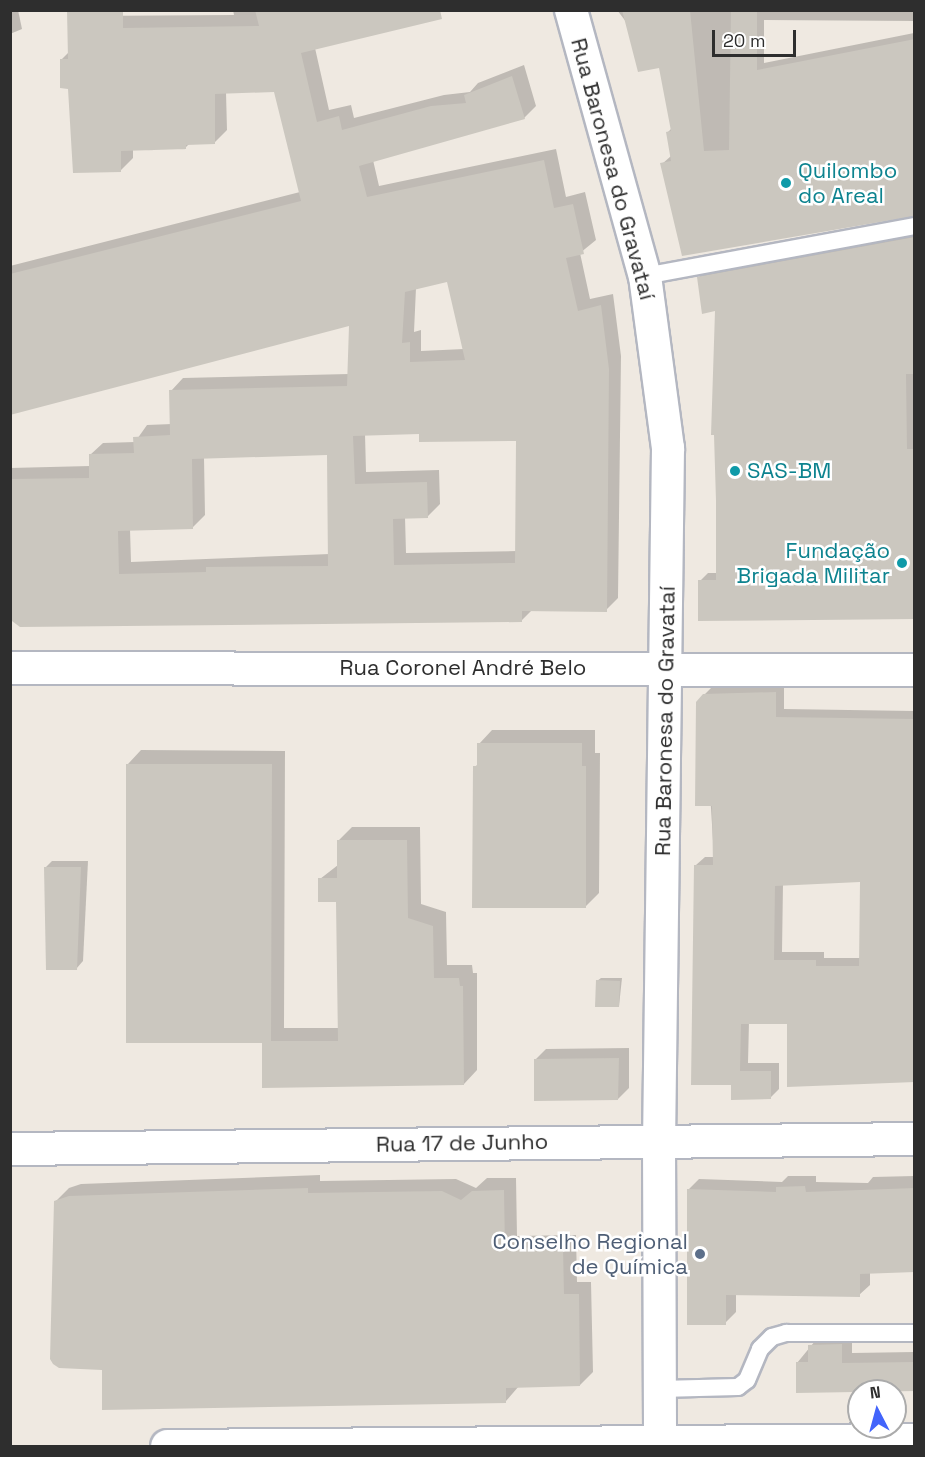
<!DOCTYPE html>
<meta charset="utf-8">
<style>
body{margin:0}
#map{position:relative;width:925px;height:1457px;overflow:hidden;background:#efe9e1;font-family:"Space Grotesk",sans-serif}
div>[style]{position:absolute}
.shadow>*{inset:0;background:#0003}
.building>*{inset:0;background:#cbc7bf}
.roads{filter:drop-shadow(2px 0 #b4b7c1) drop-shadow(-2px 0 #b4b7c1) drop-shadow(0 2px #b4b7c1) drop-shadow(0 -2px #b4b7c1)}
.service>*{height:16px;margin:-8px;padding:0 8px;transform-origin:8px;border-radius:8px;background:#fff}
.minor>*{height:32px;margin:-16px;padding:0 16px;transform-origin:16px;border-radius:16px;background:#fff}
.secondary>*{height:33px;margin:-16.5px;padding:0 16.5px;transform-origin:16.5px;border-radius:16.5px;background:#fff}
.dots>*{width:16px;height:16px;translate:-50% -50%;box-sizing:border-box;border:3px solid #fff;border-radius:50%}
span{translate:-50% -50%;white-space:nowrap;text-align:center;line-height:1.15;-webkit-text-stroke:5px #fff;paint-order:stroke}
.street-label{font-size:22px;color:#2e2e2e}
.culture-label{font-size:22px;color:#0d838f}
.left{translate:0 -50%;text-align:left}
.right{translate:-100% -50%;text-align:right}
.service-label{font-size:22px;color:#4e5e75}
.frame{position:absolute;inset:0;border:12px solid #2e2e2e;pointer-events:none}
.north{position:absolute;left:847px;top:1379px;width:60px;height:60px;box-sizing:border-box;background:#fff;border:2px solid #ababab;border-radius:50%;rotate:354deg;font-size:16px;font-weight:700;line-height:24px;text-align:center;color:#2e2e2e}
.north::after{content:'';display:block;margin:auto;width:21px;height:27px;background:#4264fb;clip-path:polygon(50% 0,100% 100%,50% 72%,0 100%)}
.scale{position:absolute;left:712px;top:30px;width:84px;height:27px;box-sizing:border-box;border:3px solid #2e2e2e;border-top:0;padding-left:8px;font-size:18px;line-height:21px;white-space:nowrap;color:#2e2e2e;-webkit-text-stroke:4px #fff;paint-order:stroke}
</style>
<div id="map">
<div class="shadow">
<i style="clip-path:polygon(10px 10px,18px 10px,22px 29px,10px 34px)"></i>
<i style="clip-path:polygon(evenodd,233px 10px,434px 10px,315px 48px,329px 110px,351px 105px,354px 118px,444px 95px,470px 92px,478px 83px,524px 65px,536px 106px,524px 118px,373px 160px,379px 186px,556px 149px,566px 197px,585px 192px,596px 240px,580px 253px,590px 299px,613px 294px,621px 356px,618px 598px,606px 610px,533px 609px,522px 620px,14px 620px,10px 468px,90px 466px,90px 455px,103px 443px,135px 442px,147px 425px,172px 424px,171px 391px,183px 378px,349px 374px,350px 324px,10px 413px,10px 266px,300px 192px,275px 91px,226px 92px,227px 130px,214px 143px,190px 143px,185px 148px,133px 149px,133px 158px,121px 170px,70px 87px,61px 60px,69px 52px,81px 16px,234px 15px,233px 10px,448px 280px,464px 349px,421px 351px,421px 330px,414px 332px,416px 288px,448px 280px,233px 10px,421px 432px,518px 440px,517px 551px,406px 553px,405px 517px,427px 517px,440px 504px,439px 470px,366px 472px,365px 434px,421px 432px,233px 10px,328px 454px,330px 554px,131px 562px,130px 529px,192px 528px,205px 515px,204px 457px,328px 454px)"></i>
<i style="clip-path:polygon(617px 10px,914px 10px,914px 21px,764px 20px,764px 63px,914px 33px,914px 215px,662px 164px,671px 156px,668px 132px,672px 128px,660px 66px)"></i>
<i style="clip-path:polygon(914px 231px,914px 617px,700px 581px,708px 573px,717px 573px,717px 309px,698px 278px,706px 270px)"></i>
<i style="clip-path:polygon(evenodd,784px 684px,784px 709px,914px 711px,914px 1081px,789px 1022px,749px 1022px,748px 1063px,779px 1063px,779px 1089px,770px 1098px,733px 1083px,696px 865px,705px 857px,714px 857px,704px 695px,713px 686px,784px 684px,861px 881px,860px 958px,824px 958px,824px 952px,782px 952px,783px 884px,861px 881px)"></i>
<i style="clip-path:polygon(492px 730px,595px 730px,595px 753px,600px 753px,599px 893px,585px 907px,475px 767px,479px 763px,479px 744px)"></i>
<i style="clip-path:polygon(141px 750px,285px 751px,284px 1028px,339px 1028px,338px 901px,320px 879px,338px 865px,338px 841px,352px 827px,420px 827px,421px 904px,446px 912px,447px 965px,472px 965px,473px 973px,477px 973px,477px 1070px,464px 1084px,263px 1041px,128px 764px)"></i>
<i style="clip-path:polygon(52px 861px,88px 861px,83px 961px,76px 969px,45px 868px)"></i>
<i style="clip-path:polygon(601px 978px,622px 978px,619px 1006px,597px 981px)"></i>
<i style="clip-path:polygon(629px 1048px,629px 1088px,618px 1099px,535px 1060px,546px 1049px)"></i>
<i style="clip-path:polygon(320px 1175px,320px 1181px,456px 1179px,476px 1188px,487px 1178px,516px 1178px,517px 1236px,576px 1235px,577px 1282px,591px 1282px,593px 1372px,580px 1385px,519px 1386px,506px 1401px,103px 1369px,55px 1202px,69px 1188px,81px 1184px)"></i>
<i style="clip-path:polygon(788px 1176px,816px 1176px,816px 1182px,868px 1183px,873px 1177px,914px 1176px,914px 1271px,870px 1272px,870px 1285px,859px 1295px,736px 1294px,736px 1312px,725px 1323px,688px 1190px,699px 1179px,782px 1182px)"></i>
<i style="clip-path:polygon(852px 1334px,852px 1353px,914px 1352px,914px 1390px,797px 1363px,820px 1335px)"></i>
</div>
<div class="building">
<i style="clip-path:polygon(evenodd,67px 10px,123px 10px,123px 28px,259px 26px,255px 10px,440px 10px,442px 19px,301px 53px,317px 122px,339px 116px,342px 130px,431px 106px,466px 103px,464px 95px,512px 76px,525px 119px,359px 166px,367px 197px,544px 160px,554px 208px,573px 204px,584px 254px,566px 258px,578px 311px,601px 305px,609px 369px,607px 612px,522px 611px,522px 622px,20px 627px,12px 621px,10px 479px,89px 478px,89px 454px,134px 453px,133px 437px,170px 435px,169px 390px,347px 386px,349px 326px,10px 415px,10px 274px,301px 201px,274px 92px,215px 94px,215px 144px,186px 145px,186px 149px,121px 151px,121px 172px,73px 173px,68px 89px,60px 88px,60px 59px,68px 59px,67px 10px,447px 282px,465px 360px,410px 362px,410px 342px,402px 343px,405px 292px,447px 282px,67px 10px,419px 434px,419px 442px,516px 441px,515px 563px,394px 565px,393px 519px,428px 518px,427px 482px,355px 484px,353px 436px,419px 434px,67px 10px,327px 455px,328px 566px,206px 567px,206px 572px,119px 574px,118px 531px,193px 529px,192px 459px,327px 455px)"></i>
<i style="clip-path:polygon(622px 10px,690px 10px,704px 151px,729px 150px,731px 10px,757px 10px,757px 70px,915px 39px,915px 216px,682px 256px,660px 163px,671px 161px,666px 132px,671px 131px,659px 68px,638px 72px)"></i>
<i style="clip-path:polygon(915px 237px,915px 374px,906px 374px,907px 449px,915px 449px,915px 619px,698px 621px,698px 580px,716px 580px,716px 501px,714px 435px,711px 435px,715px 311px,702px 314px,697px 277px)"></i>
<i style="clip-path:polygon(evenodd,776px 692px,776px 717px,915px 719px,915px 1082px,787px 1087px,787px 1024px,741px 1024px,740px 1071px,771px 1071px,771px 1099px,731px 1100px,731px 1085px,691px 1085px,694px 865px,713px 865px,712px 806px,695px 806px,696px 702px,703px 694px,776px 692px,860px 882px,859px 966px,816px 966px,816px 960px,774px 960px,775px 886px,860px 882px)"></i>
<i style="clip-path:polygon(477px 743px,582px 743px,582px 766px,586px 766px,586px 908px,472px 908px,473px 766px,477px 766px)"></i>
<i style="clip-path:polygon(126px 764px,272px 764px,271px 1041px,338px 1041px,336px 902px,318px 902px,318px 878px,337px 878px,337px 840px,407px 840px,408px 918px,433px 926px,434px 978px,459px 978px,460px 986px,463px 986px,464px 1085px,262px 1088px,262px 1043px,126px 1043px)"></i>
<i style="clip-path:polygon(44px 867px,81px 867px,77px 970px,46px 970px)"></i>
<i style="clip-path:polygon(596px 980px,620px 981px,619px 1007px,595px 1007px)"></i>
<i style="clip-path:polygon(619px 1058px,618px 1100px,534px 1101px,534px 1059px)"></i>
<i style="clip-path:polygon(805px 1186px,806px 1192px,915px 1188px,915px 1272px,860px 1274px,860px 1297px,726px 1295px,726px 1325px,687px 1325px,687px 1189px,776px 1192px,776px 1187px)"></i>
<i style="clip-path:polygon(308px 1188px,308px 1193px,442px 1191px,461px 1200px,472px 1191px,504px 1190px,505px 1248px,563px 1247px,564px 1294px,579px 1294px,580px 1386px,506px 1388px,506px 1403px,102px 1410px,102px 1370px,59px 1368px,53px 1364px,50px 1359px,54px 1201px,69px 1196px)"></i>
<i style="clip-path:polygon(842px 1344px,842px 1363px,915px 1362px,915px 1391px,796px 1393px,796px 1362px,808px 1362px,808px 1345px)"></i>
</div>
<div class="roads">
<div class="service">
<i style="left:645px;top:276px;width:274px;rotate:-10.5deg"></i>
<i style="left:660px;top:1389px;width:78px;rotate:-1.5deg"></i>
<i style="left:738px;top:1387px;width:11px;rotate:-38deg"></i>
<i style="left:747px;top:1380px;width:34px;rotate:-67deg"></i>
<i style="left:760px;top:1349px;width:17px;rotate:-45deg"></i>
<i style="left:772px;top:1337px;width:15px;rotate:-16deg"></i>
<i style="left:786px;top:1333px;width:128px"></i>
</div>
<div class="minor">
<i style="left:571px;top:10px;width:276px;rotate:74.5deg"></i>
<i style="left:645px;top:276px;width:174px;rotate:82.4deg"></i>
<i style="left:668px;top:448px;width:693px;rotate:90.74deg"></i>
<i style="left:659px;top:1141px;width:301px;rotate:89.8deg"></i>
<i style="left:10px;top:668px;width:904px;rotate:0.13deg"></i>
<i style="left:10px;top:1149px;width:904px;rotate:-0.63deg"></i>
</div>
<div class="secondary">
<i style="left:167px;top:1446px;width:747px;rotate:-0.46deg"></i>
</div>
</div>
<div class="dots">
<i style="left:786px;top:183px;background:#0f9aa8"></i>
<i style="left:735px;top:471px;background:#0f9aa8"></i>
<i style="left:902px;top:563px;background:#0f9aa8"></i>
<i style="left:700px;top:1254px;background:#5c6f8a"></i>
</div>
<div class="street-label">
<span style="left:613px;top:169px;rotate:75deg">Rua Baronesa do Gravataí</span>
<span style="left:463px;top:668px">Rua Coronel André Belo</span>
<span style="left:665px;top:721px;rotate:-89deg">Rua Baronesa do Gravataí</span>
<span style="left:462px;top:1143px;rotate:-1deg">Rua 17 de Junho</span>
</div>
<div class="culture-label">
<span class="left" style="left:798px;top:183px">Quilombo<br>do Areal</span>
<span class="left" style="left:747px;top:471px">SAS-BM</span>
<span class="right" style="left:890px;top:563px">Fundação<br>Brigada Militar</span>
</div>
<div class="service-label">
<span class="right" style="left:688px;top:1254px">Conselho Regional<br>de Química</span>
</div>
<div class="frame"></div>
<div class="north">N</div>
<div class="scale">20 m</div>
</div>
